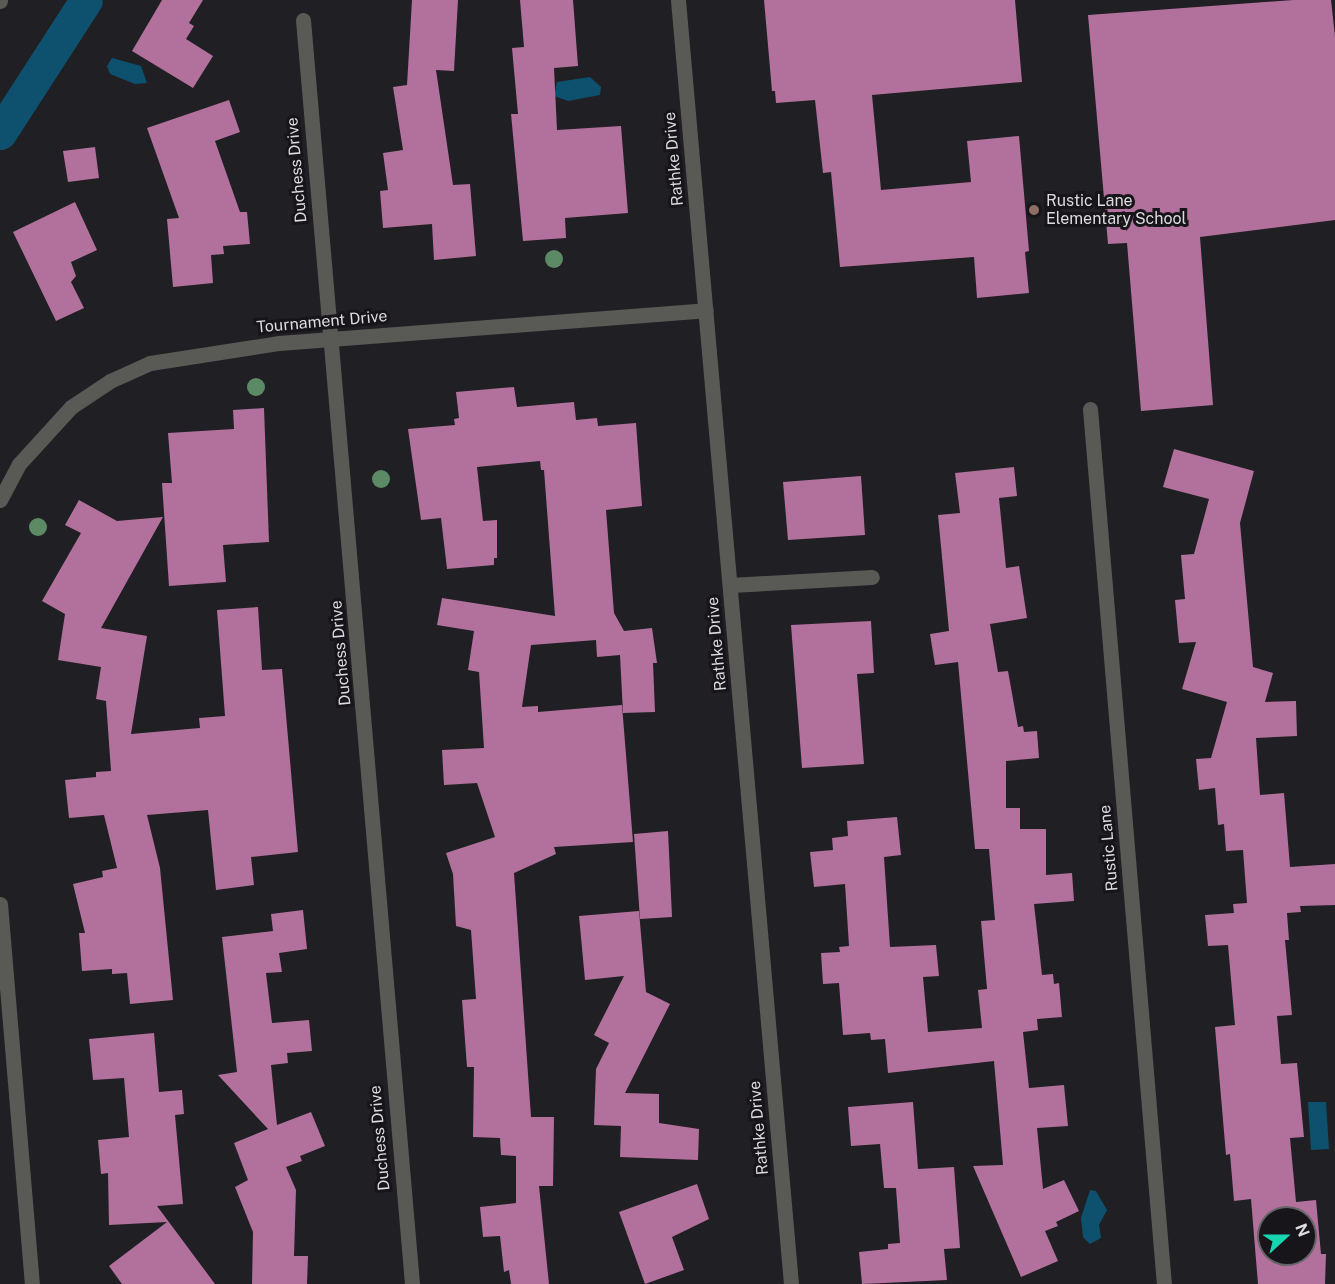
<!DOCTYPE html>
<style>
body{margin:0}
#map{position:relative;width:1335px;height:1284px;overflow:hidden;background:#201f23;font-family:"Public Sans",sans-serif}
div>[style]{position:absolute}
.water>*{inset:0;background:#0e516f}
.canal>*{height:33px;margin:-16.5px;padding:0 16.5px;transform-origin:16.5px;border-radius:16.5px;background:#0e516f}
.building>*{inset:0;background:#b2719c}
.minor>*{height:15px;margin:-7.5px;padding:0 7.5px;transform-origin:7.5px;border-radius:7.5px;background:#595956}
.trees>*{width:18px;height:18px;margin:-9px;border-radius:50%;background:#5b8a65}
.dots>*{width:16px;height:16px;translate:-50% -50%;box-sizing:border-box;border:3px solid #171519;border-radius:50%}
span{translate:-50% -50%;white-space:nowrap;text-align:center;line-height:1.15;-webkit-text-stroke:6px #171519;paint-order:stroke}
.street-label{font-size:16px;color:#dbdadd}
.poi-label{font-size:16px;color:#dbdadd}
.left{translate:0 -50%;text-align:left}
.north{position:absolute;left:1257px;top:1206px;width:60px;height:60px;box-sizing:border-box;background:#171519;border:2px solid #656467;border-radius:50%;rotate:69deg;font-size:16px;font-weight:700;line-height:24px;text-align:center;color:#dbdadd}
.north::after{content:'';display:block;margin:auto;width:21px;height:27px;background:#18d5b2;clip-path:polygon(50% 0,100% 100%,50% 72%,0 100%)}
</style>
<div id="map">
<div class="water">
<i style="clip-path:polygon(112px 58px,141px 66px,147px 83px,135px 84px,110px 74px,107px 66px)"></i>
<i style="clip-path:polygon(590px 77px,601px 87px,600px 95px,568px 101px,554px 96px,557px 82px)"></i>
<i style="clip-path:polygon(1308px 1102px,1326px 1102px,1329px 1149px,1311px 1150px)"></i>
<i style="clip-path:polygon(1090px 1190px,1096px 1191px,1107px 1210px,1099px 1225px,1101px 1238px,1090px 1244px,1083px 1237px,1081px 1218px)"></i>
</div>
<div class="canal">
<i style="left:0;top:133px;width:158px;rotate:-57.1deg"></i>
</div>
<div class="building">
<i style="clip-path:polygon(162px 0,203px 0,189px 23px,194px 26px,186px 39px,213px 56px,193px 88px,132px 51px)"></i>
<i style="clip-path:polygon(412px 0,458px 0,454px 71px,436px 70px,453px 185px,470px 184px,476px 256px,434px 260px,432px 224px,383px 228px,380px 191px,388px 190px,383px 153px,403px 150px,393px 87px,407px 85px)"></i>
<i style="clip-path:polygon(520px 0,573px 0,578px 66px,554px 68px,557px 130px,621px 126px,628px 213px,565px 218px,566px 238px,523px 241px,511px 114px,518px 114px,512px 48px,524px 47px)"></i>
<i style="clip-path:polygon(764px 0,1015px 0,1022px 82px,872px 95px,881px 190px,971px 182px,967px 141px,1019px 136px,1029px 251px,1025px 252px,1029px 293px,977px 298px,974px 257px,840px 267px,831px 172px,823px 173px,815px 100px,776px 103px,775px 91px,772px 91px)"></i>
<i style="clip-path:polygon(1293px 0,1331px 0,1335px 36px,1335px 220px,1200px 237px,1213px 405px,1141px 411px,1127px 243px,1108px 244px,1088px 15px)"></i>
<i style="clip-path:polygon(229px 100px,240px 132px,215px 141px,240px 212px,247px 212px,250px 244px,223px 246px,224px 254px,211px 255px,213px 283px,173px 287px,167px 219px,179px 218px,147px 128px)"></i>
<i style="clip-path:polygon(95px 147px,99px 178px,68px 182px,63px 151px)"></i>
<i style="clip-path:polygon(75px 202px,97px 250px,71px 262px,76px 276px,71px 282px,84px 308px,56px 321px,13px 232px)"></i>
<i style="clip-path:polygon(514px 387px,517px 407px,574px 402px,576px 420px,597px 418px,598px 426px,636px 423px,642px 506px,606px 510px,614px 613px,624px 631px,652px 628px,657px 663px,653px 663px,655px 712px,623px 713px,620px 655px,597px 657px,596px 640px,531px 645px,522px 707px,538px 706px,538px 712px,622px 705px,633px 842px,554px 847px,556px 854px,514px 873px,531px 1117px,554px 1117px,553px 1186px,539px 1186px,549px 1284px,511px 1284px,509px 1270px,504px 1272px,500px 1236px,483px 1237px,480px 1207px,516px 1203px,516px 1156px,501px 1155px,500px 1138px,473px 1137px,474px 1067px,467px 1067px,462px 1000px,476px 999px,471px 930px,456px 926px,453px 874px,446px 853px,495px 837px,477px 783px,444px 785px,442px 750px,484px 748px,479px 672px,468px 670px,474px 631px,437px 625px,442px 598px,555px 616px,544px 470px,541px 470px,540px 461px,477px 467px,483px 521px,497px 520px,497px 558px,494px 558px,494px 565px,447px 569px,441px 518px,421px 520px,408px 429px,455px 425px,454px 419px,459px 418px,456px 392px)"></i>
<i style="clip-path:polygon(264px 408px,269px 542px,223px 545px,226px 582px,169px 586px,162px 483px,172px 483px,168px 433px,234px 429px,233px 410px)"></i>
<i style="clip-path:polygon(evenodd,1174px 449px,1254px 471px,1240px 523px,1253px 667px,1273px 673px,1265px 702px,1296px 701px,1297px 736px,1256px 738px,1260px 795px,1284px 793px,1290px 867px,1335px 864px,1335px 905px,1300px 906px,1301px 912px,1287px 913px,1289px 940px,1285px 940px,1292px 1015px,1277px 1016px,1281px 1064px,1297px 1063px,1304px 1137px,1290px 1138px,1296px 1202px,1316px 1200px,1321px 1254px,1326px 1254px,1325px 1284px,1258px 1284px,1251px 1199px,1234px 1201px,1230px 1154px,1226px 1155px,1215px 1027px,1235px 1025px,1228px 945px,1208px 946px,1205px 915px,1234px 913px,1233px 904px,1247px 903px,1243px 850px,1226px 851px,1224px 824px,1218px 825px,1215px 788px,1199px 790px,1196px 759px,1211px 758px,1227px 702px,1182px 689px,1196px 642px,1179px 643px,1175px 600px,1185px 599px,1181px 555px,1194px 554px,1209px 499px,1163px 487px,1174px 449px,1269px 1218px,1305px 1218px,1305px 1254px,1269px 1254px,1269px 1218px)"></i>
<i style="clip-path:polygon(1014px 467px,1017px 496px,999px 498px,1006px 568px,1019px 566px,1027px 618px,990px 624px,998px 672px,1008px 671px,1018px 727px,1023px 726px,1024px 732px,1037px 731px,1039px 758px,1006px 761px,1006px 808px,1020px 808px,1020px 829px,1046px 829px,1046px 875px,1072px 873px,1074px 901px,1034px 904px,1042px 975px,1053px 974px,1054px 984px,1059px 983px,1062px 1017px,1037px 1019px,1038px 1030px,1023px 1032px,1029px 1088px,1064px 1085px,1068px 1126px,1037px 1128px,1043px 1189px,1064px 1180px,1079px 1211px,1056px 1222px,1058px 1226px,1045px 1231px,1058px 1261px,1021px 1277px,973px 1166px,1003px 1165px,994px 1061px,888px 1073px,885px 1039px,871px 1040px,870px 1033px,843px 1035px,839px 983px,823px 984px,821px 953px,840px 952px,839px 947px,849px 946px,845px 884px,814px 887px,810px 852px,833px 850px,832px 838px,848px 836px,847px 821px,897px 817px,901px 855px,884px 857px,890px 947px,936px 945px,939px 976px,923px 977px,928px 1032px,982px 1028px,978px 990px,987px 989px,981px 921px,995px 920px,989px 849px,975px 849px,958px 662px,935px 665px,930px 634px,949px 631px,938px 515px,960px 513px,955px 473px)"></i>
<i style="clip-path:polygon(861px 476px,865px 535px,788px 540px,783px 482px)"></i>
<i style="clip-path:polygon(79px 500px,117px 521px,163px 517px,101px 628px,147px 636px,131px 734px,200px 728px,199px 718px,225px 716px,217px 610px,258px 607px,262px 670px,282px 669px,298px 852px,251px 857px,254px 885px,216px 890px,208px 810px,147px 815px,160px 868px,173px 1000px,130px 1004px,127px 973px,112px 974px,112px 969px,82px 971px,79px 933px,85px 933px,73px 884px,103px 877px,102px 871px,117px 868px,104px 815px,69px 818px,65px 780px,96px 777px,96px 772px,111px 771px,106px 701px,96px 699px,101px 667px,58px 660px,65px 614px,42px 601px,81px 533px,65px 525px)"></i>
<i style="clip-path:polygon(871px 621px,874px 673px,857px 674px,864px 764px,802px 768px,791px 625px)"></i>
<i style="clip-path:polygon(668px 831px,672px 917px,640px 919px,634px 834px)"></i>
<i style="clip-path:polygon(303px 910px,307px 949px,279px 953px,282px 972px,266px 973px,272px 1023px,309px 1020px,312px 1051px,287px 1053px,288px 1063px,271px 1065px,277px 1125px,311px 1112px,325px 1146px,300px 1156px,302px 1161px,286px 1167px,296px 1190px,294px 1256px,308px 1256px,307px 1284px,252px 1284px,253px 1232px,235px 1187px,248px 1180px,234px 1143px,268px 1129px,218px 1075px,237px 1072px,222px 937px,273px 931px,271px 914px)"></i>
<i style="clip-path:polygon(639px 911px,646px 992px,670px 1004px,625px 1093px,659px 1094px,659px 1123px,699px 1129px,698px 1160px,620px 1157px,621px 1126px,594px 1125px,596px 1069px,609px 1043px,594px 1035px,624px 976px,585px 980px,579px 916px)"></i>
<i style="clip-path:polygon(154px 1033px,159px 1092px,182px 1090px,184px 1114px,175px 1115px,183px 1204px,157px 1206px,215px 1284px,122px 1284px,109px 1266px,167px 1222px,109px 1225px,108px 1173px,101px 1174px,98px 1140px,129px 1137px,124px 1078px,93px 1080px,89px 1039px)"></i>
<i style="clip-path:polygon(913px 1102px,918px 1169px,954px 1167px,960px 1248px,944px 1249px,947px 1280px,862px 1284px,859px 1252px,888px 1249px,888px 1244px,900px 1243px,896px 1188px,884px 1188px,880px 1144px,851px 1146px,848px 1107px)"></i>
<i style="clip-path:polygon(697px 1184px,709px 1219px,672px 1237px,684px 1270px,645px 1284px,619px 1212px)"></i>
</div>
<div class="minor">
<i style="left:678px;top:0;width:1289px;rotate:84.97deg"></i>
<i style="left:0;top:1px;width:1px;rotate:-90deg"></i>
<i style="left:303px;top:20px;width:1269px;rotate:85.07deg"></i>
<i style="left:1090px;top:409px;width:878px;rotate:85.17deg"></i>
<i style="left:0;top:500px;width:41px;rotate:-62.2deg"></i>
<i style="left:19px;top:464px;width:77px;rotate:-47.6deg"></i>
<i style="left:71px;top:407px;width:47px;rotate:-33.7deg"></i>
<i style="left:110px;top:381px;width:44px;rotate:-24.2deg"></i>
<i style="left:150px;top:363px;width:131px;rotate:-8.8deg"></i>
<i style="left:279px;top:343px;width:428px;rotate:-4.4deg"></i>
<i style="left:730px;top:585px;width:142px;rotate:-3.2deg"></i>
<i style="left:0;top:904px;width:381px;rotate:85.2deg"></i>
</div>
<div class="trees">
<i style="left:554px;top:259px"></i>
<i style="left:256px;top:387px"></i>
<i style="left:381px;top:479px"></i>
<i style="left:38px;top:527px"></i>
</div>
<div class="dots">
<i style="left:1034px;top:210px;background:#8d6e63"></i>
</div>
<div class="street-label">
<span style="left:674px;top:159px;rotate:-95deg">Rathke Drive</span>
<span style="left:297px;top:170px;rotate:-95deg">Duchess Drive</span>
<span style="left:322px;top:322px;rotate:-5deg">Tournament Drive</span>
<span style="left:717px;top:644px;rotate:-95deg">Rathke Drive</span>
<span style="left:341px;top:653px;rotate:-95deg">Duchess Drive</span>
<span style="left:1109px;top:848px;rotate:-95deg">Rustic Lane</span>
<span style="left:759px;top:1128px;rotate:-95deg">Rathke Drive</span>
<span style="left:380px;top:1138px;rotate:-95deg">Duchess Drive</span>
</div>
<div class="poi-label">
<span class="left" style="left:1046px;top:210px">Rustic Lane<br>Elementary School</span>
</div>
<div class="north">N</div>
</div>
